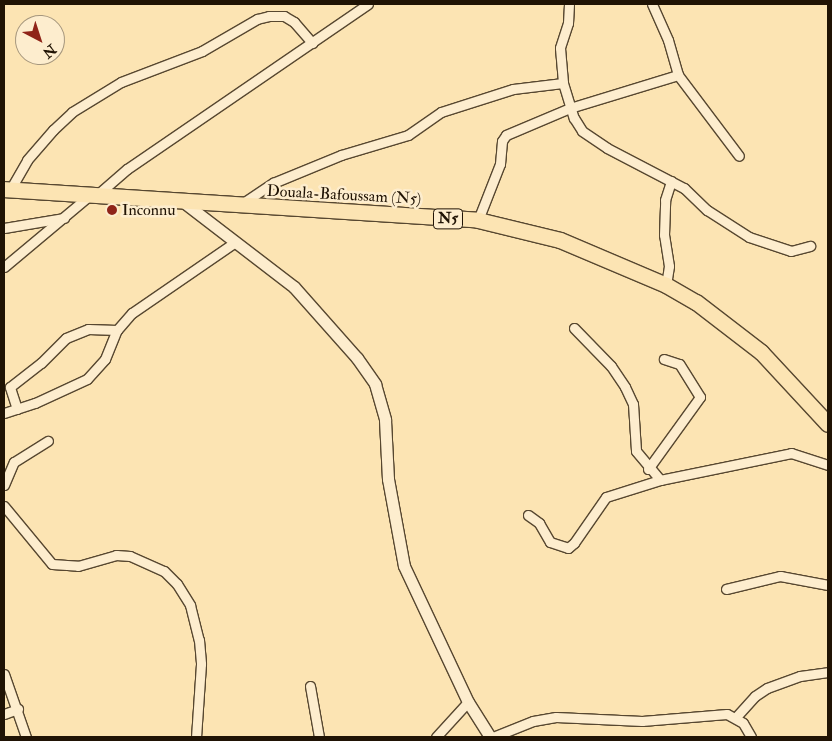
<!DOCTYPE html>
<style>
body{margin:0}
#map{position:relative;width:832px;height:741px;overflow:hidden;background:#fce4b3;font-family:"IM FELL Double Pica",serif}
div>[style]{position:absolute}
.roads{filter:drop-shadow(1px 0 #574730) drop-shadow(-1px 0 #574730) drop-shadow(0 1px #574730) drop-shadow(0 -1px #574730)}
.street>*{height:9px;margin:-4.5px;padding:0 4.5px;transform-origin:4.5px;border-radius:4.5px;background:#fdedce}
.secondary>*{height:11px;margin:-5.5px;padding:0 5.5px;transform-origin:5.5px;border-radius:5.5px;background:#fdedce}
.highway>*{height:15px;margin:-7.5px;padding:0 7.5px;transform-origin:7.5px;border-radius:7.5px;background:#fce4b3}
.dots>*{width:14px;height:14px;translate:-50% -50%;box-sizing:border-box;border:2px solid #fdedce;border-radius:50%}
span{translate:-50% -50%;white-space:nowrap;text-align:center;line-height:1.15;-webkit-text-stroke:5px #fdedce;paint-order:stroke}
.shield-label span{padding:1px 4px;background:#fdedce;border:1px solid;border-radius:4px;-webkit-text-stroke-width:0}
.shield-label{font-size:15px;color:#201304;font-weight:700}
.street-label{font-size:16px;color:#201304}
.poi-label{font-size:16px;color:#201304}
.left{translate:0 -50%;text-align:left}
.frame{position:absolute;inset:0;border:5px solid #201304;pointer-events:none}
.north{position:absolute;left:15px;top:15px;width:50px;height:50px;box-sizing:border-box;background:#fdedce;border:1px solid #a5967d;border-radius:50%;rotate:140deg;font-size:14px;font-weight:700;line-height:20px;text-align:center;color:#201304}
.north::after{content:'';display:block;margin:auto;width:18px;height:22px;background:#8f2418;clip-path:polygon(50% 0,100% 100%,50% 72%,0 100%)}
</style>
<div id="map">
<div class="roads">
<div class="street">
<i style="left:569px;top:4px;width:19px;rotate:93deg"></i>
<i style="left:568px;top:23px;width:26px;rotate:108deg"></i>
<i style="left:560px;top:48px;width:35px;rotate:85deg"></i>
<i style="left:563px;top:83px;width:37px;rotate:73deg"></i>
<i style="left:574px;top:118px;width:15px;rotate:58deg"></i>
<i style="left:582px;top:131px;width:30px;rotate:34deg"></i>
<i style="left:607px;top:148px;width:87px;rotate:27.5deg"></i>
<i style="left:684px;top:188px;width:32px;rotate:44deg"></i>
<i style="left:707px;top:210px;width:50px;rotate:32.7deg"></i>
<i style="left:749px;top:237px;width:44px;rotate:18.4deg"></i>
<i style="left:791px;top:251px;width:20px;rotate:-15deg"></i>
<i style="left:652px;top:4px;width:39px;rotate:66deg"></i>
<i style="left:668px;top:40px;width:36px;rotate:74deg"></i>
<i style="left:678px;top:75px;width:101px;rotate:53deg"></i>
<i style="left:10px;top:190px;width:34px;rotate:-60deg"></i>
<i style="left:27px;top:160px;width:40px;rotate:-49deg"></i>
<i style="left:53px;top:130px;width:26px;rotate:-43deg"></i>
<i style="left:72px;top:112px;width:57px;rotate:-31.5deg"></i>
<i style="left:121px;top:82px;width:87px;rotate:-20.9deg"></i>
<i style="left:202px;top:51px;width:64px;rotate:-30.2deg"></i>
<i style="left:257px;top:19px;width:12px;rotate:-14deg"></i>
<i style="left:269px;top:16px;width:15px"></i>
<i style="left:284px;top:16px;width:12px;rotate:31deg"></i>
<i style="left:294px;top:22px;width:28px;rotate:49deg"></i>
<i style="left:97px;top:195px;width:40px;rotate:-41deg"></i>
<i style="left:127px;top:169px;width:292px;rotate:-34.4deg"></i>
<i style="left:240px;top:205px;width:40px;rotate:-34deg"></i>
<i style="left:273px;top:183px;width:74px;rotate:-22.4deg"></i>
<i style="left:341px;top:155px;width:70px;rotate:-16.6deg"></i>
<i style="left:408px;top:135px;width:40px;rotate:-34.9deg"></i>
<i style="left:441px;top:112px;width:76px;rotate:-17.7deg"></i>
<i style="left:513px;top:89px;width:50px;rotate:-6.8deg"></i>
<i style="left:478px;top:220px;width:60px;rotate:-68.6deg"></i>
<i style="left:500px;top:164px;width:23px;rotate:-85deg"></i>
<i style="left:502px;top:141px;width:7px;rotate:-56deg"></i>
<i style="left:506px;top:135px;width:69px;rotate:-22.9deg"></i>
<i style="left:570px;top:108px;width:113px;rotate:-17deg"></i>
<i style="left:4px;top:228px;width:61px;rotate:-9.5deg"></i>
<i style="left:4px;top:267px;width:112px;rotate:-39.9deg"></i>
<i style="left:666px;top:285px;width:19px;rotate:-81deg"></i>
<i style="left:669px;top:266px;width:31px;rotate:-99deg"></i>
<i style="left:664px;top:235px;width:35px;rotate:-88deg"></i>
<i style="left:665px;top:200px;width:20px;rotate:-72deg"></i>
<i style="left:574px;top:328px;width:53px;rotate:45.8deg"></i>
<i style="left:611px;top:366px;width:25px;rotate:56deg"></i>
<i style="left:625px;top:387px;width:19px;rotate:65deg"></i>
<i style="left:633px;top:404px;width:47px;rotate:86.3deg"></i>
<i style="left:636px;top:451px;width:38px;rotate:50deg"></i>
<i style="left:660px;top:480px;width:134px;rotate:-11.6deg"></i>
<i style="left:791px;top:453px;width:39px;rotate:18deg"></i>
<i style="left:17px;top:409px;width:23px;rotate:-108deg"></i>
<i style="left:10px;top:387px;width:39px;rotate:-38deg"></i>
<i style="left:41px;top:363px;width:35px;rotate:-45deg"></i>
<i style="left:66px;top:338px;width:24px;rotate:-22deg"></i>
<i style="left:88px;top:329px;width:29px;rotate:2deg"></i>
<i style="left:4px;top:413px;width:33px;rotate:-18deg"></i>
<i style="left:35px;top:403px;width:57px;rotate:-24.8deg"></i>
<i style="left:87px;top:379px;width:27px;rotate:-48deg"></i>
<i style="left:105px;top:359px;width:31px;rotate:-68deg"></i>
<i style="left:117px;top:330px;width:23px;rotate:-49deg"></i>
<i style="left:132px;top:313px;width:124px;rotate:-34.5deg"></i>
<i style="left:648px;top:469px;width:89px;rotate:-54.2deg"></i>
<i style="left:700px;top:397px;width:39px;rotate:-122deg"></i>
<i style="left:679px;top:364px;width:16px;rotate:-162deg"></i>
<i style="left:4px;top:485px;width:25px;rotate:-67deg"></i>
<i style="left:14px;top:462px;width:40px;rotate:-32deg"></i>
<i style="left:4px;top:506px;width:75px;rotate:50.4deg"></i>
<i style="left:52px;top:564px;width:26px;rotate:4deg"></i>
<i style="left:78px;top:566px;width:40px;rotate:-16deg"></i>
<i style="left:116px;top:555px;width:14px;rotate:4deg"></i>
<i style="left:130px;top:556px;width:37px;rotate:24deg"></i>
<i style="left:164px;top:571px;width:18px;rotate:45deg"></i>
<i style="left:177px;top:584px;width:25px;rotate:58deg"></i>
<i style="left:190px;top:605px;width:36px;rotate:76deg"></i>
<i style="left:199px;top:640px;width:24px;rotate:85deg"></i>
<i style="left:201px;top:664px;width:73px;rotate:93.9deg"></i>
<i style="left:528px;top:515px;width:14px;rotate:36deg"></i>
<i style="left:539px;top:523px;width:22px;rotate:60deg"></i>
<i style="left:550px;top:542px;width:19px;rotate:18deg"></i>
<i style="left:568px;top:548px;width:8px;rotate:-40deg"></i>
<i style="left:574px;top:543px;width:56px;rotate:-55.2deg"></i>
<i style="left:606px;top:497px;width:57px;rotate:-17.5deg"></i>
<i style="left:726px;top:589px;width:56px;rotate:-13.5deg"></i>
<i style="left:780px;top:576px;width:49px;rotate:10.6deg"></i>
<i style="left:4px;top:674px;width:67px;rotate:70.8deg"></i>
<i style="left:310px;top:686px;width:52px;rotate:80deg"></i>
<i style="left:4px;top:714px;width:15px;rotate:-20deg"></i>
<i style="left:736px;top:717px;width:28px;rotate:-48deg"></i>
<i style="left:755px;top:696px;width:14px;rotate:-34deg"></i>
<i style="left:767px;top:688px;width:35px;rotate:-20deg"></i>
<i style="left:800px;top:676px;width:28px;rotate:-8deg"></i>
<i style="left:436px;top:737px;width:47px;rotate:-47.6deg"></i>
<i style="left:493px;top:737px;width:43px;rotate:-21.8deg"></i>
<i style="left:533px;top:721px;width:23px;rotate:-10deg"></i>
<i style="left:556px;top:717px;width:86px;rotate:2.7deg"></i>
<i style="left:642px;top:721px;width:85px;rotate:-4.7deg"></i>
<i style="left:727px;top:714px;width:18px;rotate:29deg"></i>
<i style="left:743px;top:723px;width:16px;rotate:60deg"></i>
</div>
<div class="secondary">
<i style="left:182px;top:201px;width:141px;rotate:37.5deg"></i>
<i style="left:294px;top:287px;width:95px;rotate:48.4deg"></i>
<i style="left:357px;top:358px;width:32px;rotate:55deg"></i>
<i style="left:375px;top:384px;width:37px;rotate:74deg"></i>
<i style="left:385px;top:420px;width:59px;rotate:87.1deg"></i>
<i style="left:388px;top:479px;width:88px;rotate:79.6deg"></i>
<i style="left:404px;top:566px;width:150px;rotate:64.8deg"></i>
<i style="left:468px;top:702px;width:41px;rotate:57.8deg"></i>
</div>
<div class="highway">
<i style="left:4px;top:189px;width:475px;rotate:3.7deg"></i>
<i style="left:478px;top:220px;width:84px;rotate:13.7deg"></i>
<i style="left:560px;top:240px;width:115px;rotate:23deg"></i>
<i style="left:666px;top:285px;width:34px;rotate:30deg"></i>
<i style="left:696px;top:302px;width:82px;rotate:37.6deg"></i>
<i style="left:761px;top:352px;width:98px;rotate:47.1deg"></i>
</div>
</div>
<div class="dots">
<i style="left:112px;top:210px;background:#8f2418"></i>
</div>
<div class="shield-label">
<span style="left:448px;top:219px">N5</span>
</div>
<div class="street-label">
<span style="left:344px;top:195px;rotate:3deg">Douala-Bafoussam (N5)</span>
</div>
<div class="poi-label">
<span class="left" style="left:122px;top:210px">Inconnu</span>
</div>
<div class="frame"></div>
<div class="north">N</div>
</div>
